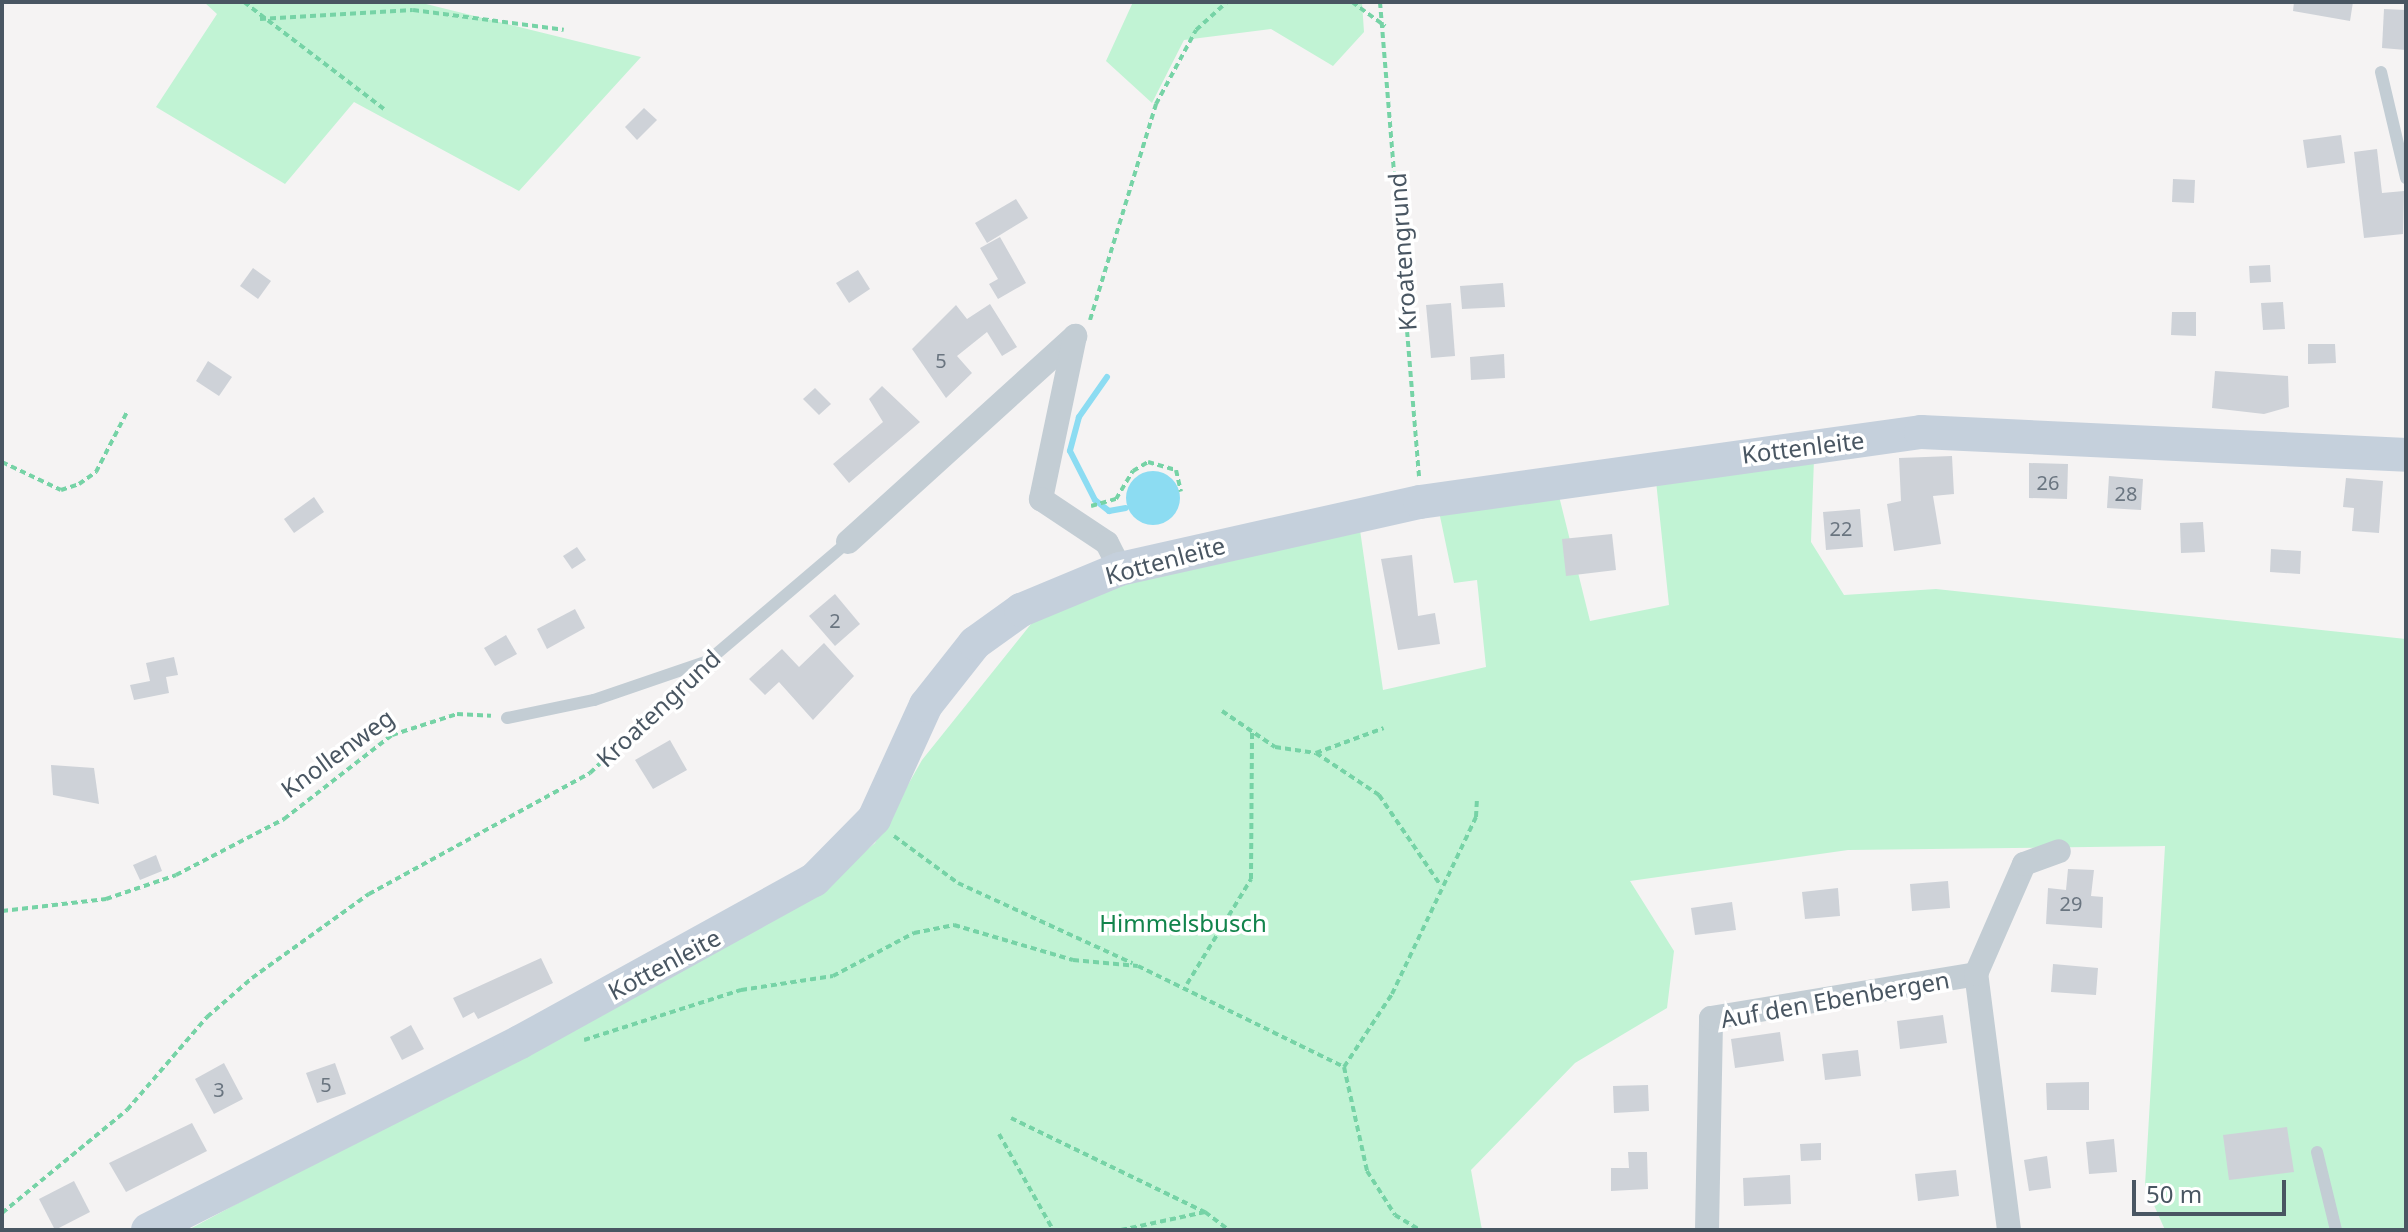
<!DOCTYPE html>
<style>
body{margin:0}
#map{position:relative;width:2408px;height:1232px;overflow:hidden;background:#f5f3f3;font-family:"Noto Sans",sans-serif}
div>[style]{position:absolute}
.green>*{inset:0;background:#c1f3d4}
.water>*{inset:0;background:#8cdcf2}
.round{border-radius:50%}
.stream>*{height:6px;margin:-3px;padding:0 3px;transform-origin:3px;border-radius:3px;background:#8cdcf2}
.building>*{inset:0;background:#ced2d8}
.path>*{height:4px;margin-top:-2px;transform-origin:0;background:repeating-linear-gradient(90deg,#76d3a6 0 6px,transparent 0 10px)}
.lane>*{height:12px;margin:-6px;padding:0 6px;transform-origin:6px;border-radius:6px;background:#c3cdd4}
.street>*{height:24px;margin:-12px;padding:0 12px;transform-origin:12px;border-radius:12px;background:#c3cdd4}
.secondary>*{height:34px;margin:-17px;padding:0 17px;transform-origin:17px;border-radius:17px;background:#c5d0dc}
span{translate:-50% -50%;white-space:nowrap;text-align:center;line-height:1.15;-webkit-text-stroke:7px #fff;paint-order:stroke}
.number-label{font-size:20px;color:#6a7580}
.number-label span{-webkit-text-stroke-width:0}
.street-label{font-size:24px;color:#495662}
.park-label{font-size:24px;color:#12844c}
.frame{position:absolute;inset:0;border:4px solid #495662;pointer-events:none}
.scale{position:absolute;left:2132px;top:1180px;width:154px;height:36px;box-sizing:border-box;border:4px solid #495662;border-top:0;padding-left:10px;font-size:24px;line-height:28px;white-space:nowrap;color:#495662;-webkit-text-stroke:6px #fff;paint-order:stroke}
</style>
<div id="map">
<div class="green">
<i style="clip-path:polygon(204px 2px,418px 2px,641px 57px,519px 191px,354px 102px,285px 184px,156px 107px,217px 14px)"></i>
<i style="clip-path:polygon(1133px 2px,1362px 2px,1364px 32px,1333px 66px,1271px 29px,1184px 40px,1152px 103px,1106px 61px)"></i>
<i style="clip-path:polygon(1814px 459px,1811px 542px,1844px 595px,1936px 589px,2406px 639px,2406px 1230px,2165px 1230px,2145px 1185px,2165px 846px,1848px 850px,1630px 881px,1674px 951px,1667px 1008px,1575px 1063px,1471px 1170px,1482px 1230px,188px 1230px,813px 894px,875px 843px,922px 760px,1043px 609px,1268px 533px,1359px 523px,1383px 690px,1486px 667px,1477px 580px,1454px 583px,1437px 502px,1558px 492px,1590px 621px,1669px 605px,1656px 481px)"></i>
</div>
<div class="water">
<i class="round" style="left:1126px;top:471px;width:54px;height:54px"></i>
</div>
<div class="stream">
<i style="left:1107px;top:377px;width:49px;rotate:125deg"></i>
<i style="left:1079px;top:417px;width:35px;rotate:105deg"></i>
<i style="left:1070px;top:451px;width:55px;rotate:63deg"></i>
<i style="left:1095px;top:500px;width:18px;rotate:38deg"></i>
<i style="left:1109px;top:511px;width:17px;rotate:-10deg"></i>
</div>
<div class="building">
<i style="clip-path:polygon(2294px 2px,2353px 2px,2350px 21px,2293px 11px)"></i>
<i style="clip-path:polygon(2384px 9px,2406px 10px,2406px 50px,2382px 48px)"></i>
<i style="clip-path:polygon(644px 108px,657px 120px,637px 140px,625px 127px)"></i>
<i style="clip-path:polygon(2341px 135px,2345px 163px,2307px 168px,2303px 140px)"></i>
<i style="clip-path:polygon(2377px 149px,2382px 193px,2404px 191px,2403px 234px,2364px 238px,2354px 152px)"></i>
<i style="clip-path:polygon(2173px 179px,2195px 180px,2194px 203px,2172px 202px)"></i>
<i style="clip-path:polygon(1016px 199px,1028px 218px,987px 243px,975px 223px)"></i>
<i style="clip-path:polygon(1000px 237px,1026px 283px,998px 299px,989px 284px,998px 279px,980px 248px)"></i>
<i style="clip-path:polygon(2270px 265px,2271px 282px,2250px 283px,2249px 266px)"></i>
<i style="clip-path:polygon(253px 268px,271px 281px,258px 299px,240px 286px)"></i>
<i style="clip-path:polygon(858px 270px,870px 289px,849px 303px,836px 283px)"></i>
<i style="clip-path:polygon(1503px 283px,1505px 307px,1462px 309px,1460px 286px)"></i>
<i style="clip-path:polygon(2283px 302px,2285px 329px,2263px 330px,2261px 303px)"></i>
<i style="clip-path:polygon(1451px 303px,1455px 356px,1431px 358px,1426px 305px)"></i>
<i style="clip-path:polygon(990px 304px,1017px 347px,1002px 356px,987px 332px,957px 356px,972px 373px,946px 398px,912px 349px,956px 305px,967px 319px)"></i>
<i style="clip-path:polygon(2172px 312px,2196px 312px,2196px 336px,2171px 335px)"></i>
<i style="clip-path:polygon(2308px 344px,2335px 344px,2336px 363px,2308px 364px)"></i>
<i style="clip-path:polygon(1504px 354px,1505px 378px,1471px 380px,1470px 357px)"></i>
<i style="clip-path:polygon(208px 361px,232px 377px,219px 396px,196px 381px)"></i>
<i style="clip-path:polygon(2215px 371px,2288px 376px,2289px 407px,2264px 414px,2212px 408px)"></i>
<i style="clip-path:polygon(882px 386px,920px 422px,849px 483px,833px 464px,883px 422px,869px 399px)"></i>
<i style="clip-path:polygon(815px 388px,831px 404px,819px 415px,803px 399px)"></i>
<i style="clip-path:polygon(1952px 456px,1954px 494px,1933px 496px,1941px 544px,1894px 551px,1887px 504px,1901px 501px,1899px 458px)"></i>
<i style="clip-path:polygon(2029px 463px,2068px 464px,2067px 499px,2029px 498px)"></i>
<i style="clip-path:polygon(2109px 476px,2143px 479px,2141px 510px,2107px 508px)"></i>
<i style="clip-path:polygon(2346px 478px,2383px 481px,2379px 533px,2352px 531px,2354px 508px,2343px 507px)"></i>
<i style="clip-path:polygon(314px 497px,324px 512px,294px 533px,284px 519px)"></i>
<i style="clip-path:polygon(1860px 509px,1863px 547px,1826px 550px,1823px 512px)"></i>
<i style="clip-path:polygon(2203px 522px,2205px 552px,2181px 553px,2180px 523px)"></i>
<i style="clip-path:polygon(1612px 534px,1616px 570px,1566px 576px,1562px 539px)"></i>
<i style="clip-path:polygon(577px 547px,586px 560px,572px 569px,563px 556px)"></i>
<i style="clip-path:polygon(2271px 549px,2301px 551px,2300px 574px,2270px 572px)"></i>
<i style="clip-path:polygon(1412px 555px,1418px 616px,1435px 613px,1440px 644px,1398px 650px,1381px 559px)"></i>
<i style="clip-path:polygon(835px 594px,860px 624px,835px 646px,809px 616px)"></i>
<i style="clip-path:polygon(575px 609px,585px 628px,547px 649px,537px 629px)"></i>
<i style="clip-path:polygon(506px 635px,517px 654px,495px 666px,484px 648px)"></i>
<i style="clip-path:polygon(824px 643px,854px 676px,813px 720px,779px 682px,765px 695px,749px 679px,782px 649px,799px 667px)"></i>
<i style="clip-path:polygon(174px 657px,178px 675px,166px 677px,169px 693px,134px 700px,130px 685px,150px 681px,146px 663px)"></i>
<i style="clip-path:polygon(670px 740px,687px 770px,653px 789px,635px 760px)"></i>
<i style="clip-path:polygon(51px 765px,94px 768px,99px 804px,53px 795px)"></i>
<i style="clip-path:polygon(156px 855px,162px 871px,140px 880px,133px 865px)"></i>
<i style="clip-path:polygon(2068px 869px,2094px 870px,2091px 896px,2103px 897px,2102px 928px,2046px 924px,2048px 888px,2066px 890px)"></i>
<i style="clip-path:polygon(1948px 881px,1950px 908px,1912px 911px,1910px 884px)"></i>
<i style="clip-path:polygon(1838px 888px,1840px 916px,1805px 919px,1802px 892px)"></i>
<i style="clip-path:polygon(1732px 902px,1736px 930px,1695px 935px,1691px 908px)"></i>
<i style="clip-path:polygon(541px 958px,553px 983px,478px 1019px,474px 1012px,463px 1018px,453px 998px)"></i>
<i style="clip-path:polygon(2053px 964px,2098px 968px,2096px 995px,2051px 992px)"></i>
<i style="clip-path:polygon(1943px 1015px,1947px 1043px,1900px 1049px,1897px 1021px)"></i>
<i style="clip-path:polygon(411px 1025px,424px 1049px,402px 1060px,390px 1037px)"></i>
<i style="clip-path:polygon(1780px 1032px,1784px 1061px,1735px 1068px,1731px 1039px)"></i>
<i style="clip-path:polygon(1858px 1050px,1861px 1076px,1825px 1080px,1822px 1054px)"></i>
<i style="clip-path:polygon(224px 1063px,243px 1099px,214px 1114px,195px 1079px)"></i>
<i style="clip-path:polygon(335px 1063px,346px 1094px,317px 1103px,306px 1073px)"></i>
<i style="clip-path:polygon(2089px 1082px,2089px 1110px,2047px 1110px,2046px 1083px)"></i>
<i style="clip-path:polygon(1648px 1085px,1649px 1111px,1614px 1113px,1613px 1086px)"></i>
<i style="clip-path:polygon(192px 1123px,207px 1151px,126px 1192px,109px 1163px)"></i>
<i style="clip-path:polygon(2287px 1127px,2294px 1172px,2229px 1180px,2223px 1135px)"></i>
<i style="clip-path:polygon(2114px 1139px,2117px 1172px,2089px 1174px,2086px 1142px)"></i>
<i style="clip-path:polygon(1821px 1143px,1821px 1160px,1801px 1161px,1800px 1144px)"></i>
<i style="clip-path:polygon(1628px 1152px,1647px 1152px,1648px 1189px,1611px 1191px,1611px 1168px,1629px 1168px)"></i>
<i style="clip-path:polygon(2047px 1156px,2051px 1188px,2029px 1191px,2024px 1160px)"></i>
<i style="clip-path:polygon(1956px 1170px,1959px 1196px,1918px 1201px,1915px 1174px)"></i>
<i style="clip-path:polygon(1790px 1175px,1791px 1204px,1744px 1206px,1743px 1178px)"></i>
<i style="clip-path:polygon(74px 1181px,90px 1212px,55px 1230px,39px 1199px)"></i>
</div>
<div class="path">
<i style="left:244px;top:2px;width:176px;rotate:37.4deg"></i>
<i style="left:1352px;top:2px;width:41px;rotate:36deg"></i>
<i style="left:1380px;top:2px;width:476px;rotate:85.3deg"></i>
<i style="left:260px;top:19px;width:153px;rotate:-3.4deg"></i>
<i style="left:413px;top:10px;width:152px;rotate:7.5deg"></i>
<i style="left:1090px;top:320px;width:226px;rotate:-73deg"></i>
<i style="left:1156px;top:104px;width:84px;rotate:-61.6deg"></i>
<i style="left:1196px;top:30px;width:42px;rotate:-42.1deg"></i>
<i style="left:2px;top:462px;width:65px;rotate:25.4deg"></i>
<i style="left:61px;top:490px;width:19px;rotate:-18deg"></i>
<i style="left:79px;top:484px;width:21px;rotate:-35deg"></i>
<i style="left:96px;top:472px;width:68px;rotate:-62.7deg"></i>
<i style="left:1091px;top:506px;width:26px;rotate:-16deg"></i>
<i style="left:1116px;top:499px;width:33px;rotate:-59deg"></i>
<i style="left:1133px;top:471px;width:17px;rotate:-31deg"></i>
<i style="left:1148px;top:462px;width:29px;rotate:16deg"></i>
<i style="left:1176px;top:470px;width:22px;rotate:77deg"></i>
<i style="left:1222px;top:711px;width:64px;rotate:34.2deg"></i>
<i style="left:1275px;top:747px;width:41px;rotate:8.3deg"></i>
<i style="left:1316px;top:753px;width:76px;rotate:33.7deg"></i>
<i style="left:1379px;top:795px;width:110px;rotate:55.7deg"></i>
<i style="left:1316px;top:753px;width:72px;rotate:-20.2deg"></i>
<i style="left:894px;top:836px;width:79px;rotate:36.3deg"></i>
<i style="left:958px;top:883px;width:192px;rotate:24.7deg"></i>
<i style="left:2px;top:911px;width:105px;rotate:-6.6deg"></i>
<i style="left:106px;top:899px;width:74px;rotate:-18.9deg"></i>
<i style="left:176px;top:875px;width:122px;rotate:-27.4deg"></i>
<i style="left:284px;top:819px;width:137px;rotate:-37.9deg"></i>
<i style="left:392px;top:735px;width:68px;rotate:-17.9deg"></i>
<i style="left:457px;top:714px;width:34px;rotate:3deg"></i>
<i style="left:1187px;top:984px;width:123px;rotate:-58.6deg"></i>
<i style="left:1251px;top:879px;width:146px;rotate:-89.6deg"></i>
<i style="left:584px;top:1040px;width:165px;rotate:-17.7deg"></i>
<i style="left:741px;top:990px;width:93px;rotate:-8.7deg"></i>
<i style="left:833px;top:976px;width:92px;rotate:-28deg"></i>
<i style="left:914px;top:933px;width:41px;rotate:-11.3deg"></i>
<i style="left:954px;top:925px;width:124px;rotate:16.4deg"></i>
<i style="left:1073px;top:960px;width:65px;rotate:5.3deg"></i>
<i style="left:1138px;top:966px;width:229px;rotate:26.1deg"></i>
<i style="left:1344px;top:1067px;width:107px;rotate:77.5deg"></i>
<i style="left:1367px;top:1171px;width:52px;rotate:57.5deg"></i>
<i style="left:1395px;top:1215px;width:29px;rotate:31deg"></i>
<i style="left:1344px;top:1067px;width:87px;rotate:-56.7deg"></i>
<i style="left:1392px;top:994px;width:196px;rotate:-64.6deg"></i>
<i style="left:1476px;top:817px;width:18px;rotate:-87deg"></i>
<i style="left:1011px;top:1118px;width:216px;rotate:25.9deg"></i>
<i style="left:999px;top:1134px;width:110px;rotate:60.6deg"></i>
<i style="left:2px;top:1213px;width:162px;rotate:-39.5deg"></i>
<i style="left:127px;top:1110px;width:123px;rotate:-49.3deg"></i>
<i style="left:207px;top:1017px;width:60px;rotate:-40.9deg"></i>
<i style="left:252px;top:978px;width:144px;rotate:-35.7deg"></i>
<i style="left:369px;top:894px;width:252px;rotate:-28.7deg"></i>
<i style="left:590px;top:773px;width:120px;rotate:-43.7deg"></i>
<i style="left:1121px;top:1230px;width:86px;rotate:-12.1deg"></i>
<i style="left:1205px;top:1212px;width:30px;rotate:37deg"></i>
</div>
<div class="lane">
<i style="left:2381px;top:72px;width:109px;rotate:76.7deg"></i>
<i style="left:507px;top:718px;width:89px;rotate:-11.7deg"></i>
<i style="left:594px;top:700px;width:120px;rotate:-18.9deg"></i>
<i style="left:708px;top:661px;width:184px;rotate:-40.4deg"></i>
<i style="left:2317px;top:1152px;width:80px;rotate:76.3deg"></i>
</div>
<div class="street">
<i style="left:848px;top:542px;width:307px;rotate:-42.2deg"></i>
<i style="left:1075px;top:336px;width:167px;rotate:101.8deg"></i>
<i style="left:1041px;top:499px;width:79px;rotate:33.7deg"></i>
<i style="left:1107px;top:543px;width:29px;rotate:63deg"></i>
<i style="left:1707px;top:1230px;width:212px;rotate:-88.9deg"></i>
<i style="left:1711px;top:1018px;width:269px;rotate:-9.4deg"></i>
<i style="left:2009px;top:1230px;width:258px;rotate:-97.3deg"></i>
<i style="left:1976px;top:974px;width:120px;rotate:-66.4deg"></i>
<i style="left:2024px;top:864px;width:37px;rotate:-20deg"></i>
</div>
<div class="secondary">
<i style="left:148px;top:1230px;width:417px;rotate:-26.8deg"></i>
<i style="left:520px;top:1042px;width:336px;rotate:-28.9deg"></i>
<i style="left:814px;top:880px;width:86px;rotate:-45.5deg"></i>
<i style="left:874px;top:819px;width:125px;rotate:-65.5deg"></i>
<i style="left:926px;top:705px;width:79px;rotate:-51.7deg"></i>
<i style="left:975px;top:643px;width:57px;rotate:-35.7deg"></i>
<i style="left:1021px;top:610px;width:107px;rotate:-22.5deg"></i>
<i style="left:1120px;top:569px;width:307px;rotate:-12.6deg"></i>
<i style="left:1420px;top:502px;width:506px;rotate:-7.95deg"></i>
<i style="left:1921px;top:432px;width:486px;rotate:2.7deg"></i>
</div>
<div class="number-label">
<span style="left:941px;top:360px">5</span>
<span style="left:2048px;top:482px">26</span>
<span style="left:2126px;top:493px">28</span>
<span style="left:1841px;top:528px">22</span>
<span style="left:835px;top:620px">2</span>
<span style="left:2071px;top:903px">29</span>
<span style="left:326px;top:1084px">5</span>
<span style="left:219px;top:1089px">3</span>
</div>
<div class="street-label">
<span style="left:1402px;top:252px;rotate:-94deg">Kroatengrund</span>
<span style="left:1803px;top:447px;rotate:-7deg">Kottenleite</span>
<span style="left:1165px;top:560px;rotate:-15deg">Kottenleite</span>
<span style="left:658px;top:708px;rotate:-43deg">Kroatengrund</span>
<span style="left:337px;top:753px;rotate:-36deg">Knollenweg</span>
<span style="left:664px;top:964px;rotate:-28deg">Kottenleite</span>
<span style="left:1835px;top:999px;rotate:-10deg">Auf den Ebenbergen</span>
</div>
<div class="park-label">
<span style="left:1183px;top:923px">Himmelsbusch</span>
</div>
<div class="frame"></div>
<div class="scale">50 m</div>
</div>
